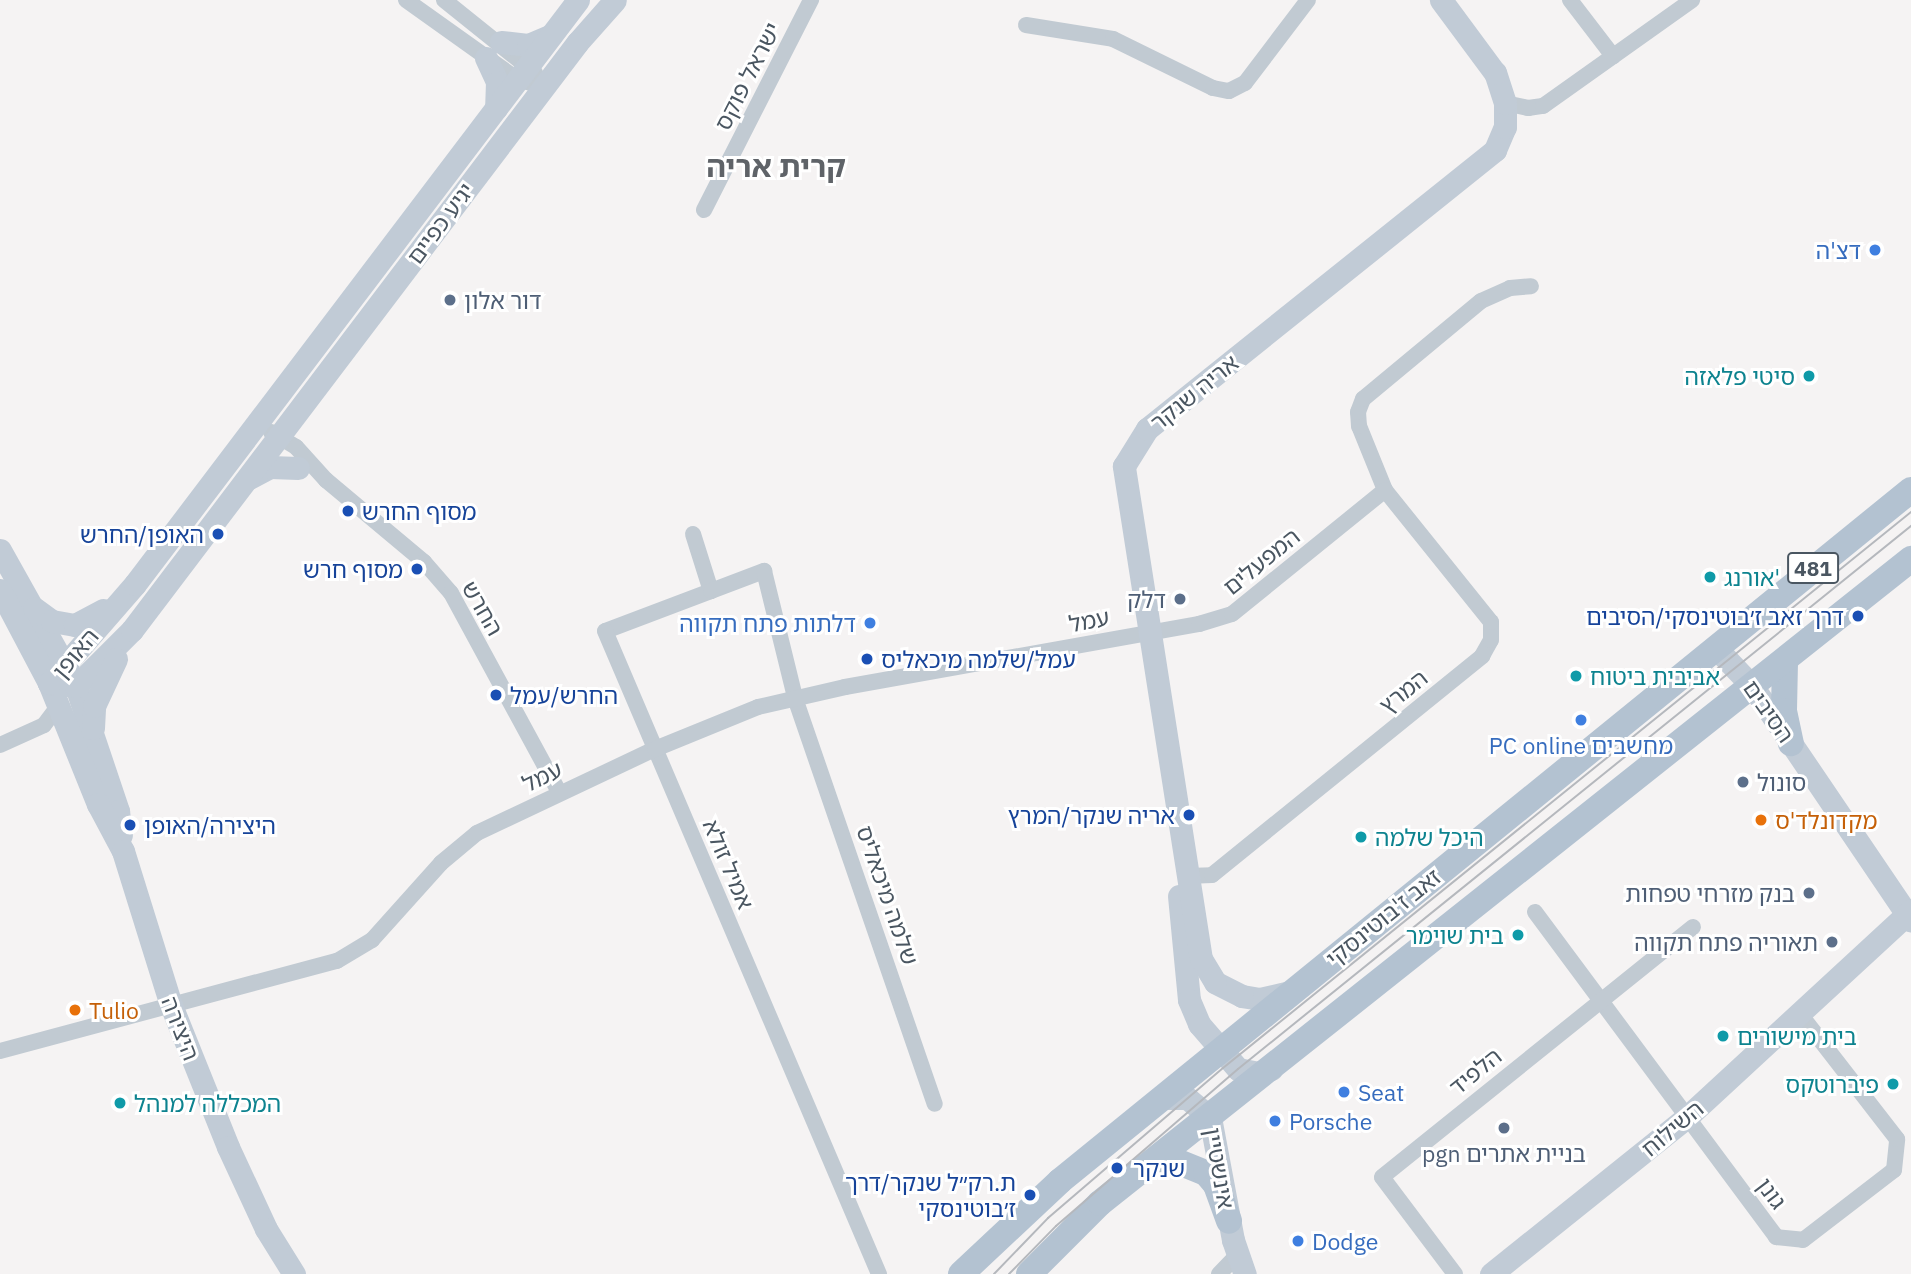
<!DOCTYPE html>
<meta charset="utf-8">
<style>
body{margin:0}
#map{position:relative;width:1911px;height:1274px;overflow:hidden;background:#f5f3f3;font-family:"IBM Plex Sans","Noto Sans Hebrew",sans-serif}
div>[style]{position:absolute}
.street>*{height:16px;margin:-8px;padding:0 8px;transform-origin:8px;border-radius:8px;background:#c1cad2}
.secondary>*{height:23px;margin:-11.5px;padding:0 11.5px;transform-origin:11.5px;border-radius:11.5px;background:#c1cbd6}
.primary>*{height:26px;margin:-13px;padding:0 13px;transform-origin:13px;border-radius:13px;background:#b3c2d1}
.tram>*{height:2px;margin:-1px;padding:0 1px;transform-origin:1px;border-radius:1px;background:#b5b8bd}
.dots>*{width:19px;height:19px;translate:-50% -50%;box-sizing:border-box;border:4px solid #fff;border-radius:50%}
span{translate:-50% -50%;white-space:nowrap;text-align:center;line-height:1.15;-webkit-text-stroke:6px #fff;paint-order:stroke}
.shield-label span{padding:2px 5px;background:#fff;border:2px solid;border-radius:5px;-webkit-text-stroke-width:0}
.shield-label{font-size:21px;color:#4a5661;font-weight:700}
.street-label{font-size:23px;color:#4a5661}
.shop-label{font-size:23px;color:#366cbe}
.right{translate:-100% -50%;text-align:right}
.left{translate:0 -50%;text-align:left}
.service-label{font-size:23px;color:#4e5e75}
.culture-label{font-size:23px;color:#0d838f}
.transit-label{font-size:23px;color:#164399}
.food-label{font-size:23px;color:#c56008}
.district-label{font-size:30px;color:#5f6368;font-weight:700}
</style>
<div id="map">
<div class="street">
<i style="left:406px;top:0;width:138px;rotate:35.5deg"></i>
<i style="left:518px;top:80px;width:28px;rotate:13deg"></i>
<i style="left:444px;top:0;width:117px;rotate:38.7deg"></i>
<i style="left:1570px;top:0;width:71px;rotate:52.5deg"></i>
<i style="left:1026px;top:25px;width:88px;rotate:9.1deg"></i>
<i style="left:1113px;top:39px;width:111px;rotate:26.1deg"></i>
<i style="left:1213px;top:88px;width:16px;rotate:11deg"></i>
<i style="left:1229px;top:91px;width:18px;rotate:-27deg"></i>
<i style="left:1245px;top:83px;width:104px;rotate:-52.8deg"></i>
<i style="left:1505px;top:103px;width:24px;rotate:12deg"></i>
<i style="left:1528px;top:108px;width:15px;rotate:-8deg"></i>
<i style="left:1543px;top:106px;width:183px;rotate:-35.4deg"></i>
<i style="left:704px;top:210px;width:236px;rotate:-63deg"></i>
<i style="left:271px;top:432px;width:29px;rotate:31deg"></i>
<i style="left:296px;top:447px;width:45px;rotate:47.7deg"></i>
<i style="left:326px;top:480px;width:128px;rotate:39.9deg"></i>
<i style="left:424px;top:562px;width:41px;rotate:48.9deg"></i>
<i style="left:451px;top:593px;width:226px;rotate:61.5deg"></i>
<i style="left:693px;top:534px;width:60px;rotate:72.5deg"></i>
<i style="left:711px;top:591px;width:113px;rotate:159.3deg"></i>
<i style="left:605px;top:631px;width:699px;rotate:66.92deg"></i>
<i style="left:711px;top:591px;width:57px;rotate:-20.7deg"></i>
<i style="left:764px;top:571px;width:134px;rotate:76.2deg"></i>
<i style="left:796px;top:701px;width:426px;rotate:71deg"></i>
<i style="left:0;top:745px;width:48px;rotate:-24.4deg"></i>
<i style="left:44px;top:725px;width:25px;rotate:-53deg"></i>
<i style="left:1187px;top:876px;width:25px;rotate:-2deg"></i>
<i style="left:1212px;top:875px;width:348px;rotate:-39deg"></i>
<i style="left:1482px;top:656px;width:18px;rotate:-61deg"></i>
<i style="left:1491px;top:640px;width:18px;rotate:-90deg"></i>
<i style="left:1491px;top:622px;width:169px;rotate:-128.8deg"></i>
<i style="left:1385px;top:490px;width:69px;rotate:-112.1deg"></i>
<i style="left:1359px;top:426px;width:14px;rotate:-94deg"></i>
<i style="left:1358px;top:412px;width:14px;rotate:-69deg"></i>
<i style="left:1363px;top:399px;width:153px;rotate:-39.7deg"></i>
<i style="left:1481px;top:301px;width:32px;rotate:-24deg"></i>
<i style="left:1510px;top:288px;width:21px;rotate:-5deg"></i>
<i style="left:1535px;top:912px;width:405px;rotate:53.4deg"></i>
<i style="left:1776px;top:1237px;width:27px;rotate:6deg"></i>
<i style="left:1803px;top:1240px;width:115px;rotate:-37.6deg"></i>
<i style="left:1894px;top:1170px;width:31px;rotate:-84deg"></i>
<i style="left:1897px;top:1139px;width:158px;rotate:-127.8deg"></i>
<i style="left:0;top:1051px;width:349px;rotate:-15deg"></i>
<i style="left:337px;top:961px;width:41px;rotate:-31deg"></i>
<i style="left:372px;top:940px;width:103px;rotate:-48.1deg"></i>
<i style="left:441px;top:863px;width:47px;rotate:-39.8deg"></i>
<i style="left:477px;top:833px;width:197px;rotate:-25.3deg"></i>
<i style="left:655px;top:749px;width:111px;rotate:-22.2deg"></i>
<i style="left:758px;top:707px;width:89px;rotate:-12.9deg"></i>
<i style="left:845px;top:687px;width:360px;rotate:-10.1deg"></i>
<i style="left:1199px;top:624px;width:34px;rotate:-17deg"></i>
<i style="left:1232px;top:614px;width:197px;rotate:-39deg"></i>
<i style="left:1219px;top:1274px;width:28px;rotate:-46deg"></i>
<i style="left:1455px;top:1274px;width:121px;rotate:-127deg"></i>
<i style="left:1382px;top:1177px;width:399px;rotate:-38.8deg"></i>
</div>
<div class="secondary">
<i style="left:501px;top:42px;width:27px;rotate:6deg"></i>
<i style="left:528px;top:45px;width:25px;rotate:-23deg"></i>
<i style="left:486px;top:58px;width:26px;rotate:65deg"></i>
<i style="left:497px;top:82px;width:26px;rotate:92deg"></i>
<i style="left:249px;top:478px;width:24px;rotate:-28deg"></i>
<i style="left:270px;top:467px;width:28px;rotate:2deg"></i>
<i style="left:0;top:550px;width:156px;rotate:60.8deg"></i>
<i style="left:76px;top:686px;width:132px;rotate:71.4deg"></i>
<i style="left:118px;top:811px;width:24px;rotate:83deg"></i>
<i style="left:0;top:590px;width:105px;rotate:62.2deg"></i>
<i style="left:49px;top:683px;width:131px;rotate:68deg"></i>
<i style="left:98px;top:804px;width:53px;rotate:62deg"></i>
<i style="left:123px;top:851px;width:161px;rotate:72.7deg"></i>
<i style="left:171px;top:1005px;width:153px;rotate:68.1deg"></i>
<i style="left:228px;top:1147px;width:90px;rotate:65.1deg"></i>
<i style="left:266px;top:1229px;width:53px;rotate:58.1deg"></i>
<i style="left:34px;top:608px;width:22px;rotate:36deg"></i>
<i style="left:52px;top:621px;width:23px;rotate:10deg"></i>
<i style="left:75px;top:625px;width:32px;rotate:-28deg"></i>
<i style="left:1715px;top:647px;width:55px;rotate:46.5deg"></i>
<i style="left:1753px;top:687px;width:282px;rotate:55.9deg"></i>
<i style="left:49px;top:683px;width:27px;rotate:6deg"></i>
<i style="left:76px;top:686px;width:79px;rotate:-45deg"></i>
<i style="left:132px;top:630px;width:737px;rotate:-52.83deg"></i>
<i style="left:577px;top:43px;width:57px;rotate:-48.5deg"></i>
<i style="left:49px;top:683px;width:131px;rotate:-49deg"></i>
<i style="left:135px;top:584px;width:733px;rotate:-52.82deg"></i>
<i style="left:93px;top:728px;width:22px;rotate:-87deg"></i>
<i style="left:94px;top:706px;width:52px;rotate:-64.9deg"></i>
<i style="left:1179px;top:896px;width:104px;rotate:84.5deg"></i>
<i style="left:1189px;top:1000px;width:26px;rotate:67deg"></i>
<i style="left:1199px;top:1024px;width:60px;rotate:49.1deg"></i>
<i style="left:1238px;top:1069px;width:20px;rotate:11deg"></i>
<i style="left:1258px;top:1073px;width:14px;rotate:-17deg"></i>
<i style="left:1290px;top:992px;width:31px;rotate:167deg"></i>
<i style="left:1260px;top:999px;width:18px;rotate:-171deg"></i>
<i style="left:1242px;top:996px;width:30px;rotate:-153deg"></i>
<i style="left:1215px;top:982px;width:27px;rotate:-121deg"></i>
<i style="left:1201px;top:959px;width:499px;rotate:-98.9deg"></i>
<i style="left:1124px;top:466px;width:44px;rotate:-58.1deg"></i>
<i style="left:1147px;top:429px;width:446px;rotate:-38.7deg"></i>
<i style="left:1495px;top:150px;width:25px;rotate:-67deg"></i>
<i style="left:1505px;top:127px;width:24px;rotate:-90deg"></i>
<i style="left:1505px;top:103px;width:32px;rotate:-108deg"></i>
<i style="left:1495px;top:73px;width:91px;rotate:-126.5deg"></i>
<i style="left:1160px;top:1098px;width:27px"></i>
<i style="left:1187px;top:1098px;width:30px;rotate:40deg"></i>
<i style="left:1210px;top:1117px;width:125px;rotate:79.4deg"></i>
<i style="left:1233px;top:1240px;width:36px;rotate:71deg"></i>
<i style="left:1491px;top:1274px;width:251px;rotate:-38.7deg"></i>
<i style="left:1687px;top:1117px;width:305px;rotate:-42.7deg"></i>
</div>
<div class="primary">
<i style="left:1785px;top:662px;width:49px;rotate:91.2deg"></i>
<i style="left:1784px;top:711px;width:33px;rotate:78deg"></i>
<i style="left:1150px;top:1165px;width:22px;rotate:-16deg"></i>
<i style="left:1171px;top:1159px;width:38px;rotate:22deg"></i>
<i style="left:1206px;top:1173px;width:16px;rotate:50deg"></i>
<i style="left:1216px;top:1185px;width:38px;rotate:70deg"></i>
<i style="left:961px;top:1274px;width:136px;rotate:-43.2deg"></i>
<i style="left:1060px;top:1181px;width:1096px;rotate:-39.08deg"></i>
<i style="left:1029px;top:1274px;width:100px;rotate:-45deg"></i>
<i style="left:1100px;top:1203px;width:1036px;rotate:-38.45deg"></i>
</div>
<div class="tram">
<i style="left:994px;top:1274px;width:78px;rotate:-46deg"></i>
<i style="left:1048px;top:1218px;width:230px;rotate:-40.6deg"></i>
<i style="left:1223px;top:1068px;width:885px;rotate:-38.94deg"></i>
<i style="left:1009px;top:1274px;width:67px;rotate:-45.6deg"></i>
<i style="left:1056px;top:1226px;width:240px;rotate:-40.8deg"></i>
<i style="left:1238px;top:1069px;width:865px;rotate:-38.9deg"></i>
</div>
<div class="dots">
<i style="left:1875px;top:250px;background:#3f7fe0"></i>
<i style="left:450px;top:300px;background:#5c6f8a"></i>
<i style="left:1809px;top:376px;background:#0f9aa8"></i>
<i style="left:348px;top:511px;background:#1a4fb4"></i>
<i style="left:218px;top:534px;background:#1a4fb4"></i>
<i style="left:417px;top:569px;background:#1a4fb4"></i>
<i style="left:1710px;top:577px;background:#0f9aa8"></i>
<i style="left:1180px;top:599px;background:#5c6f8a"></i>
<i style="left:1858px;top:616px;background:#1a4fb4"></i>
<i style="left:870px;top:623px;background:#3f7fe0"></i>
<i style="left:867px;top:659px;background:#1a4fb4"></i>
<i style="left:1576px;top:676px;background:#0f9aa8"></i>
<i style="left:496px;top:695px;background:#1a4fb4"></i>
<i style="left:1581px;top:720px;background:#3f7fe0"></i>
<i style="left:1743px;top:782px;background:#5c6f8a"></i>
<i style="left:1189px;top:815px;background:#1a4fb4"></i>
<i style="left:1761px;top:820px;background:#e8710a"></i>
<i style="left:130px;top:825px;background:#1a4fb4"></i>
<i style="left:1361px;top:837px;background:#0f9aa8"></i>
<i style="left:1809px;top:893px;background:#5c6f8a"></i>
<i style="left:1518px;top:935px;background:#0f9aa8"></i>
<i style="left:1832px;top:942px;background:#5c6f8a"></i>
<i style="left:75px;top:1010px;background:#e8710a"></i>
<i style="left:1723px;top:1036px;background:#0f9aa8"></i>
<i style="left:1893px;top:1084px;background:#0f9aa8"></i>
<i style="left:1344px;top:1092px;background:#3f7fe0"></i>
<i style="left:120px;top:1103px;background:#0f9aa8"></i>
<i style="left:1275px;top:1121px;background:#3f7fe0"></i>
<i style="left:1504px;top:1128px;background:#5c6f8a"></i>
<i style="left:1117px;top:1168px;background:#1a4fb4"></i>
<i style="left:1030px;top:1195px;background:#1a4fb4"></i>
<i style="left:1298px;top:1241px;background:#3f7fe0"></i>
</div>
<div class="shield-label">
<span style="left:1813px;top:568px">481</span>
</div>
<div class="street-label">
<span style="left:747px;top:76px;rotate:-63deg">ישראל פוקס</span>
<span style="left:440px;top:223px;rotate:-53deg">יגיע כפיים</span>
<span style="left:1194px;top:392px;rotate:-39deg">אריה שנקר</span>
<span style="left:1261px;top:561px;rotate:-39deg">המפעלים</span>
<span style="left:483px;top:608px;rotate:60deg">החרש</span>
<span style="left:1089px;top:620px;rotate:-11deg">עמל</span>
<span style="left:75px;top:653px;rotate:-50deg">האופן</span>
<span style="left:1403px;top:691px;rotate:-39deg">המרץ</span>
<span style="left:1769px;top:711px;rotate:55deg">הסיבים</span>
<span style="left:542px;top:776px;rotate:-26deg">עמל</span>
<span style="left:729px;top:864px;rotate:67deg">אמיל זולא</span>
<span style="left:888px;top:895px;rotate:71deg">שלמה מיכאליס</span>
<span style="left:1383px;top:917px;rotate:-39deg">זאב ז'בוטינסקי</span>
<span style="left:181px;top:1028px;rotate:69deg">היצירה</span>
<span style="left:1475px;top:1071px;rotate:-39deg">הלפיד</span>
<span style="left:1672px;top:1128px;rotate:-40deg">השילוח</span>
<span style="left:1220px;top:1168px;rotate:80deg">אינשטיין</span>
<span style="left:1772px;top:1193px;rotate:53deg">גונן</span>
</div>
<div class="shop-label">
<span class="right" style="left:1861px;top:250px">דצ'ה</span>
<span class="right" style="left:856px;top:623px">דלתות פתח תקווה</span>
<span style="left:1581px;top:745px">PC online מחשבים</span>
<span class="left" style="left:1358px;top:1092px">Seat</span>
<span class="left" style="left:1289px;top:1121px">Porsche</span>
<span class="left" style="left:1312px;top:1241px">Dodge</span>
</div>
<div class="service-label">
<span class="left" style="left:464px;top:300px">דור אלון</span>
<span class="right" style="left:1166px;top:599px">דלק</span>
<span class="left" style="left:1757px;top:782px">סונול</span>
<span class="right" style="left:1795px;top:893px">בנק מזרחי טפחות</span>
<span class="right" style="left:1818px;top:942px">תאוריה פתח תקווה</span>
<span style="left:1504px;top:1153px">pgn בניית אתרים</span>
</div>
<div class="culture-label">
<span class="right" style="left:1795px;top:376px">סיטי פלאזה</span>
<span class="left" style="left:1724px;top:577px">אורנג'</span>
<span class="left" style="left:1590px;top:676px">אביבית ביטוח</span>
<span class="left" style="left:1375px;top:837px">היכל שלמה</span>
<span class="right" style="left:1504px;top:935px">בית שוימר</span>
<span class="left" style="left:1737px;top:1036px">בית מישורים</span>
<span class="right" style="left:1879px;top:1084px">פיברוטקס</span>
<span class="left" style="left:134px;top:1103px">המכללה למנהל</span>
</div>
<div class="transit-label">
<span class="left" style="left:362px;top:511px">מסוף החרש</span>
<span class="right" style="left:204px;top:534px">האופן/החרש</span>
<span class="right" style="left:403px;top:569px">מסוף חרש</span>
<span class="right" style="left:1844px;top:616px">דרך זאב ז׳בוטינסקי/הסיבים</span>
<span class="left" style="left:881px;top:659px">עמל/שלמה מיכאליס</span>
<span class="left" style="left:510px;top:695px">החרש/עמל</span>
<span class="right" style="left:1175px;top:815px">אריה שנקר/המרץ</span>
<span class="left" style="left:144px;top:825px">היצירה/האופן</span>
<span class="left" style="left:1133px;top:1168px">שנקר</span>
<span class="right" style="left:1016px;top:1195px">ת.רק״ל שנקר/דרך<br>ז׳בוטינסקי</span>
</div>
<div class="food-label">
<span class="left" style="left:1775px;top:820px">מקדונלד'ס</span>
<span class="left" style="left:89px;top:1010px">Tulio</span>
</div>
<div class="district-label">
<span style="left:776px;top:166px">קרית אריה</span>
</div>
</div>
